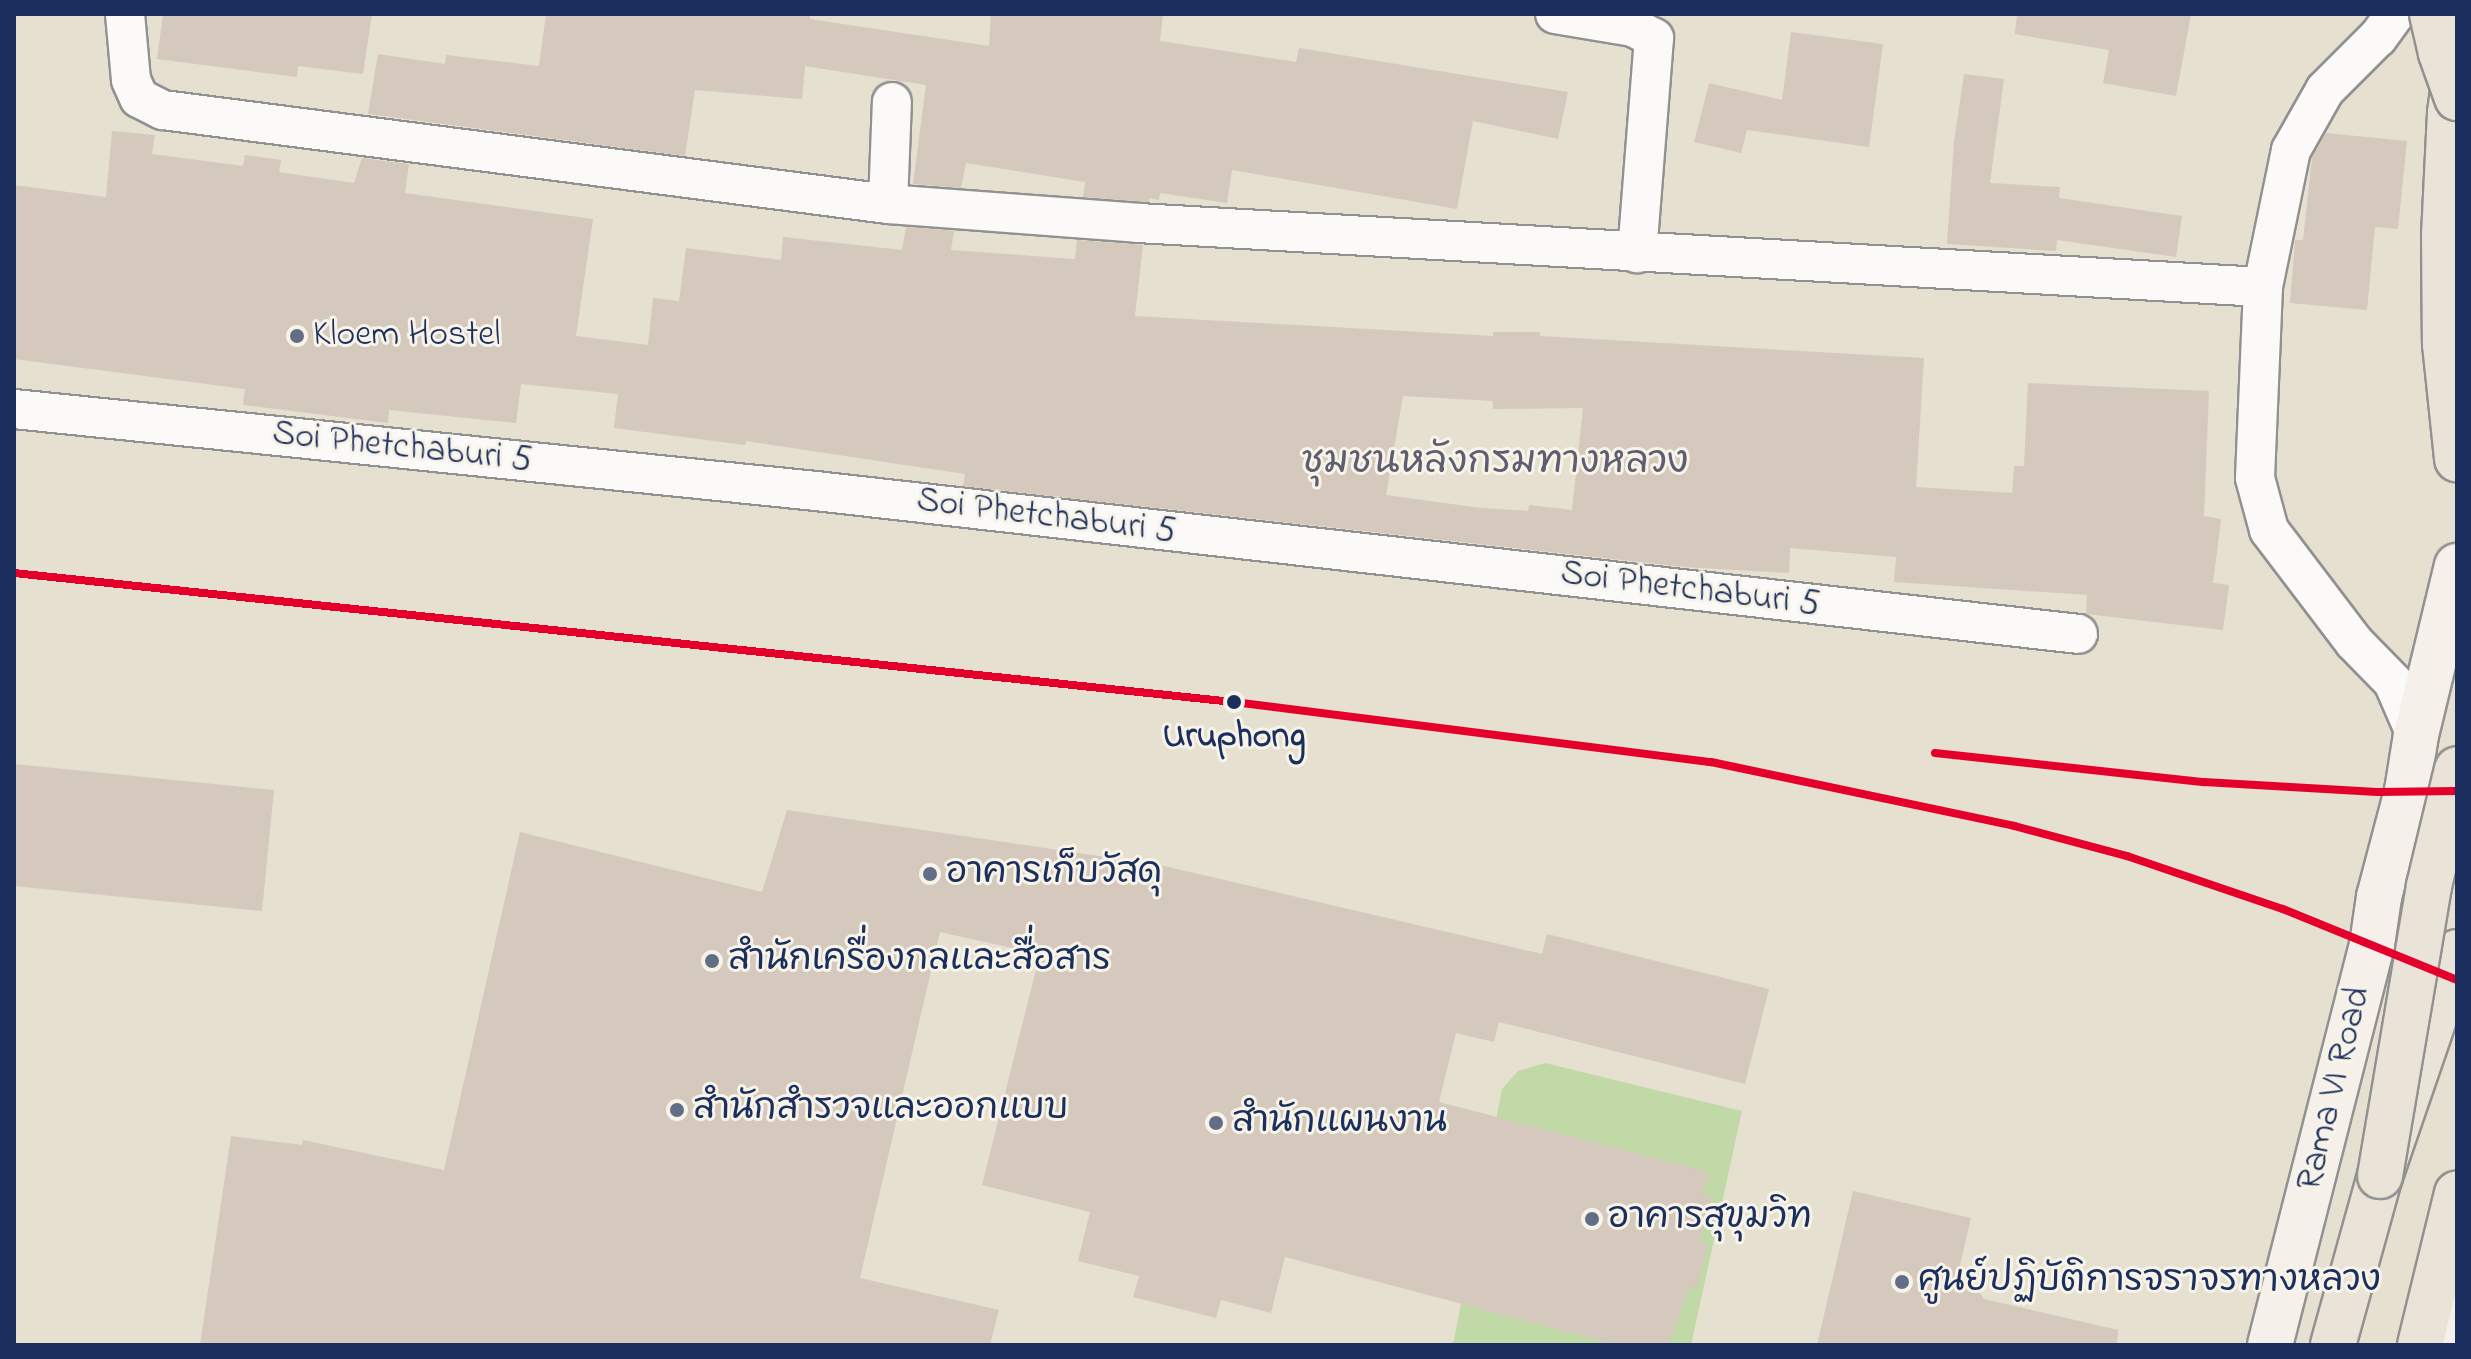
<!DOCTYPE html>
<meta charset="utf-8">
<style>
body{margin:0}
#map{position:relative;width:2471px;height:1359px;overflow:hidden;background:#e6e0d0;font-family:"Indie Flower","Playpen Sans Thai",sans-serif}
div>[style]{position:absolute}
.green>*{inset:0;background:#c1d9a6}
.building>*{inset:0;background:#d4c9bc}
.roads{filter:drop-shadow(2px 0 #919191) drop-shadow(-2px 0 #919191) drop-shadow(0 2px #919191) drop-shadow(0 -2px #919191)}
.street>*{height:38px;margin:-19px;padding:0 19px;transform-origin:19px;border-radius:19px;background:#fbfaf8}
.secondary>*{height:44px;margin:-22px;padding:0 22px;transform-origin:22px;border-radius:22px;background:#f5f1ea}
.highway>*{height:44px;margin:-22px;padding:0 22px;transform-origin:22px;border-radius:22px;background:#eae3d7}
.bridges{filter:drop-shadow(2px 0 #919191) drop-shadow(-2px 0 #919191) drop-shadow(0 2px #919191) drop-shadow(0 -2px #919191)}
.highway-bridge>*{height:44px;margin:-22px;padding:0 22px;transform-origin:22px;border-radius:22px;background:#eae3d7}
.rail-1>*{height:8px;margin:-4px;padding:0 4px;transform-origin:4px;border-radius:4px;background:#e4002b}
.dots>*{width:22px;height:22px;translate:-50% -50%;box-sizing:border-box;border:4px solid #f7f3e8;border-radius:50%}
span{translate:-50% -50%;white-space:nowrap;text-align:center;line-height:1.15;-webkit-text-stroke:6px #f7f3e8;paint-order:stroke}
.poi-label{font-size:36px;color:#1b2f5e}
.left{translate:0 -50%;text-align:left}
.street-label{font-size:36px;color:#1b2f5e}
.stop-label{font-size:36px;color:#1b2f5e;font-weight:700}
.neighbourhood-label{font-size:38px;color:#5f5e71}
.frame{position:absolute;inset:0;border:16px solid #1b2f5e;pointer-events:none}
</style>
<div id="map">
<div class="green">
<i style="clip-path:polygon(1545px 1063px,1742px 1111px,1691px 1345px,1453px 1345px,1502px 1089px,1518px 1071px)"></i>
</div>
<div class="building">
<i style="clip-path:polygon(163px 14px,372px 14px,363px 74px,298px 66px,297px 77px,157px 59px)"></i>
<i style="clip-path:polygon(546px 14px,810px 14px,810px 19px,989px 46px,991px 14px,1163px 14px,1160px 41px,1296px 62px,1299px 48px,1568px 92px,1558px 139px,1473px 121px,1457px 209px,1232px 170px,1227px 203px,1160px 193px,1159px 200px,1149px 198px,1149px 202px,1083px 197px,1085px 182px,966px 163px,961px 188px,913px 184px,926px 85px,805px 66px,802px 99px,695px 90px,685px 156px,368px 114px,378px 54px,445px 64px,446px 55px,539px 66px)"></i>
<i style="clip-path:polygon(2017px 14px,2191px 14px,2176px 96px,2103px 83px,2109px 50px,2015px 34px)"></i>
<i style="clip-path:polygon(1791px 32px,1883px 44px,1869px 147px,1747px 130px,1741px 153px,1694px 142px,1709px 83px,1782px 100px)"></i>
<i style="clip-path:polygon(1964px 74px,2004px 79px,1990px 183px,2060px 187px,2059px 198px,2182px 216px,2176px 257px,2057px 240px,2056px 251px,1947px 244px,1954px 142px)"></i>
<i style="clip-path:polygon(evenodd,112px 131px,155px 135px,152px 154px,243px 166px,245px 155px,281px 160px,279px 172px,354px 183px,362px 158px,409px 164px,405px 193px,593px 219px,576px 336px,648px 345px,653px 298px,679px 301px,686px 248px,781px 260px,783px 237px,902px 250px,906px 227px,954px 231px,951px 250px,1075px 259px,1077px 240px,1143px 245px,1135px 316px,1493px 336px,1493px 332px,1540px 332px,1540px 336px,1924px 358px,1916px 487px,2012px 493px,2014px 466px,2024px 466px,2028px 383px,2209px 391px,2204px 516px,2221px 519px,2213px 583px,2229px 585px,2223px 630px,2086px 614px,2087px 595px,1894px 582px,1896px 557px,1790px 548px,1789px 573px,1684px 567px,963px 486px,965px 474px,746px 441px,745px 445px,614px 428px,618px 394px,521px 384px,516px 423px,389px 410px,388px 423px,243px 405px,245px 389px,14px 359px,14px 185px,106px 197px,112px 131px,1403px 396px,1493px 401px,1493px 409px,1583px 408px,1572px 510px,1529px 505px,1528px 511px,1481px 508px,1386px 495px,1403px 396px)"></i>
<i style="clip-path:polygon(2326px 133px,2407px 141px,2398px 229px,2375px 227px,2367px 310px,2290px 303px,2295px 240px,2303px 240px,2312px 158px)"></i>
<i style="clip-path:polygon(14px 764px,274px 790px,262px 911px,14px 886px)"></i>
<i style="clip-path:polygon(787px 810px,1160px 865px,1542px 954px,1547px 934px,1769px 989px,1745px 1084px,1499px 1022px,1494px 1042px,1456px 1033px,1439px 1102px,1709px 1172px,1703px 1195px,1711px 1197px,1700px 1241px,1708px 1243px,1697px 1289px,1689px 1287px,1668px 1345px,1616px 1345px,1285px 1257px,1271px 1313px,1221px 1300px,1216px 1318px,1133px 1297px,1139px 1276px,1078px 1261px,1090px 1212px,982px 1185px,1040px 954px,940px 932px,860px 1278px,999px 1310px,990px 1345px,200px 1345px,231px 1136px,302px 1145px,303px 1140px,444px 1170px,520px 832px,762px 892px)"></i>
<i style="clip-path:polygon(1853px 1191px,1971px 1218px,1960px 1265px,1984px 1299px,2118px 1330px,2117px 1345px,1817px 1345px)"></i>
</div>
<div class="roads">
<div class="street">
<i style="left:125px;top:14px;width:66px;rotate:84.8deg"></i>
<i style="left:131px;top:80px;width:20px;rotate:66deg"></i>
<i style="left:139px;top:98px;width:27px;rotate:27deg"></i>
<i style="left:163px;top:110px;width:731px;rotate:7.39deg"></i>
<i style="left:888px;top:204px;width:251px;rotate:4.3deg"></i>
<i style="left:1138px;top:223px;width:1127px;rotate:3.26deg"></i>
<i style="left:1555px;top:14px;width:79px;rotate:9.5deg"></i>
<i style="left:1633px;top:27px;width:24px;rotate:28deg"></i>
<i style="left:1654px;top:38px;width:216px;rotate:94.5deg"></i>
<i style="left:2395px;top:14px;width:29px;rotate:126deg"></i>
<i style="left:2378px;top:37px;width:75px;rotate:135deg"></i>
<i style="left:2325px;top:90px;width:69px;rotate:119.5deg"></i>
<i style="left:2291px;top:150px;width:140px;rotate:101.6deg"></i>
<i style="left:2263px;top:287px;width:191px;rotate:92.4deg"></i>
<i style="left:2255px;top:478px;width:54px;rotate:74.9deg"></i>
<i style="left:2269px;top:530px;width:141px;rotate:52.8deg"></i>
<i style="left:2354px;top:642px;width:56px;rotate:45.7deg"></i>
<i style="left:2393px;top:682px;width:58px;rotate:66.5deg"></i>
<i style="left:888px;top:204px;width:102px;rotate:-87.8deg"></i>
<i style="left:14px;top:409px;width:806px;rotate:5.84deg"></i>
<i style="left:816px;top:491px;width:1270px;rotate:6.46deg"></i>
</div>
<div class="secondary">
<i style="left:2270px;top:1345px;width:413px;rotate:-75.7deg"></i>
<i style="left:2372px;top:945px;width:49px;rotate:-81.7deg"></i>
<i style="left:2379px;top:897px;width:110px;rotate:-75.2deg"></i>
<i style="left:2407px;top:791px;width:57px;rotate:-80.9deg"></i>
<i style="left:2416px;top:735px;width:174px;rotate:-76.4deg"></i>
<i style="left:2445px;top:1345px;width:48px;rotate:-75.4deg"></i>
</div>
<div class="highway">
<i style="left:2457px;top:61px;width:52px;rotate:97.7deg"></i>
<i style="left:2450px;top:113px;width:122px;rotate:92.8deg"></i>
<i style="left:2444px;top:235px;width:109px;rotate:89.5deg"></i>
<i style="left:2445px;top:344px;width:116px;rotate:84deg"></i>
<i style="left:2333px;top:1345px;width:175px;rotate:-74.5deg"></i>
<i style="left:2380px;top:1176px;width:237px;rotate:-71deg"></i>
<i style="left:2420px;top:1345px;width:156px;rotate:-76.3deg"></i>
</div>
</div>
<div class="bridges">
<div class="highway-bridge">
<i style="left:2432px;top:14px;width:40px;rotate:77deg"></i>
<i style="left:2441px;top:53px;width:48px;rotate:70.4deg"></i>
<i style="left:2380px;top:1176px;width:294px;rotate:-80.4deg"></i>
<i style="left:2429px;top:886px;width:120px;rotate:-76.5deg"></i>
</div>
</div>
<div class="rail-1">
<i style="left:14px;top:573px;width:1227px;rotate:6.04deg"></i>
<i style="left:1234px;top:702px;width:481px;rotate:7.2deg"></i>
<i style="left:1711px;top:762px;width:310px;rotate:11.9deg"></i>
<i style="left:2014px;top:826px;width:117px;rotate:14.9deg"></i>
<i style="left:2127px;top:856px;width:165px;rotate:18.8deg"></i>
<i style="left:2283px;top:909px;width:188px;rotate:22.2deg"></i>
<i style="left:1935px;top:753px;width:271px;rotate:6.2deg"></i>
<i style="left:2204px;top:782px;width:173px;rotate:3.3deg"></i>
<i style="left:2377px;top:792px;width:80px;rotate:-0.7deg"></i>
</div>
<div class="dots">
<i style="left:297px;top:336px;background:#626d86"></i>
<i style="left:1234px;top:702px;background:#1b2f5e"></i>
<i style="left:930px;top:874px;background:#626d86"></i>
<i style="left:712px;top:961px;background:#626d86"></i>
<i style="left:677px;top:1110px;background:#626d86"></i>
<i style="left:1216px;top:1123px;background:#626d86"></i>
<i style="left:1592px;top:1219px;background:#626d86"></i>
<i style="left:1902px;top:1282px;background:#626d86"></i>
</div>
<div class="poi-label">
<span class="left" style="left:313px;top:336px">Kloem Hostel</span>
<span class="left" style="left:946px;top:874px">อาคารเก็บวัสดุ</span>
<span class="left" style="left:728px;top:961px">สำนักเครื่องกลและสื่อสาร</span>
<span class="left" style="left:693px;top:1110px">สำนักสำรวจและออกแบบ</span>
<span class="left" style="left:1232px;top:1123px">สำนักแผนงาน</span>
<span class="left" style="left:1608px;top:1219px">อาคารสุขุมวิท</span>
<span class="left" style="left:1918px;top:1282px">ศูนย์ปฏิบัติการจราจรทางหลวง</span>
</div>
<div class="street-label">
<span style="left:402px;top:448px;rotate:6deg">Soi Phetchaburi 5</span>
<span style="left:1046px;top:517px;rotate:7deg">Soi Phetchaburi 5</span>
<span style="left:1690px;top:590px;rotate:7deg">Soi Phetchaburi 5</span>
<span style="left:2335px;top:1089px;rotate:-76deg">Rama VI Road</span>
</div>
<div class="stop-label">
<span style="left:1234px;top:738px">Uruphong</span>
</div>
<div class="neighbourhood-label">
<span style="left:1495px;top:464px">ชุมชนหลังกรมทางหลวง</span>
</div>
<div class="frame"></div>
</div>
